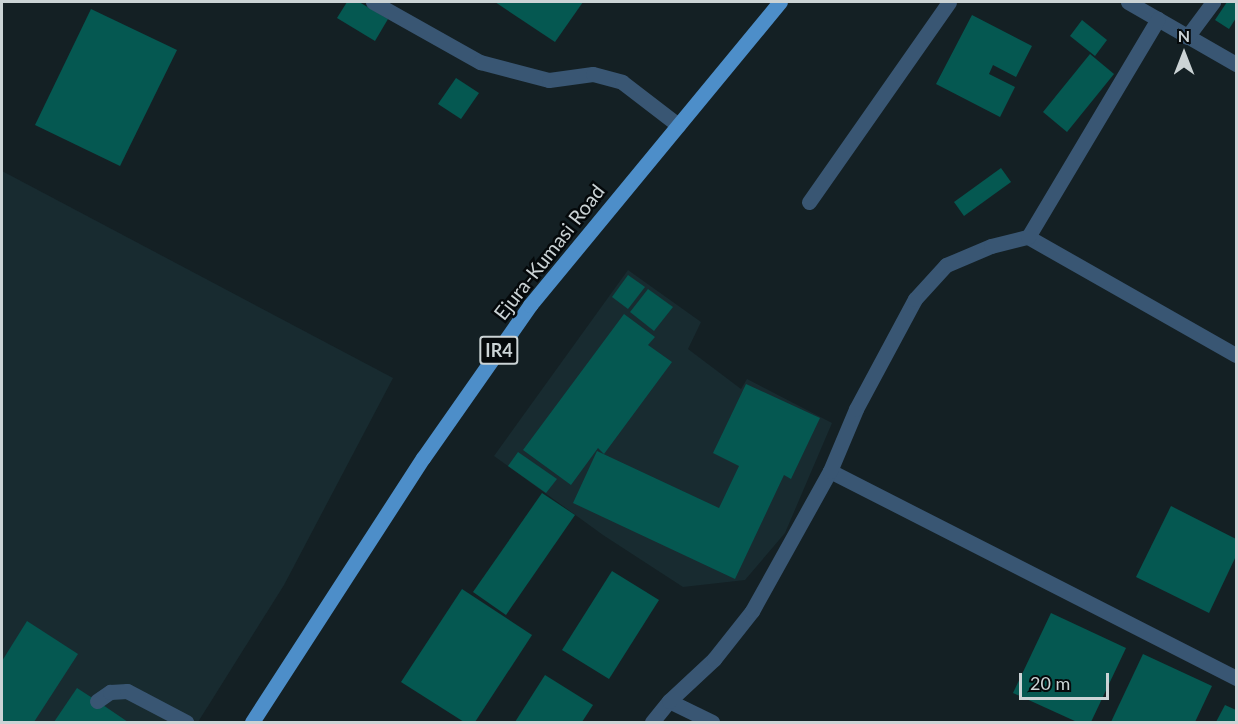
<!DOCTYPE html>
<style>
body{margin:0}
#map{position:relative;width:1238px;height:724px;overflow:hidden;background:#142024;font-family:Lato,sans-serif}
div>[style]{position:absolute}
.built>*{inset:0;background:#182b30}
.building>*{inset:0;background:#055851}
.lane>*{height:15px;margin:-7.5px;padding:0 7.5px;transform-origin:7.5px;border-radius:7.5px;background:#395673}
.street>*{height:15px;margin:-7.5px;padding:0 7.5px;transform-origin:7.5px;border-radius:7.5px;background:#395673}
.primary>*{height:15px;margin:-7.5px;padding:0 7.5px;transform-origin:7.5px;border-radius:7.5px;background:#4d8ec9}
span{translate:-50% -50%;white-space:nowrap;text-align:center;line-height:1.15;-webkit-text-stroke:5px #05090b;paint-order:stroke}
.shield-label span{padding:2px 4px;background:#05090b;border:2px solid;border-radius:4px;-webkit-text-stroke-width:0}
.shield-label{font-size:18px;color:#cbd3d5;font-weight:700}
.street-label{font-size:20px;color:#cbd3d5}
.frame{position:absolute;inset:0;border:3px solid #cbd3d5;pointer-events:none}
.north{position:absolute;left:1154px;top:24px;width:60px;height:60px;-webkit-text-stroke:4px #05090b;paint-order:stroke;rotate:0deg;font-size:16px;font-weight:700;line-height:24px;text-align:center;color:#cbd3d5}
.north::after{content:'';display:block;margin:auto;width:21px;height:27px;background:#cbd3d5;clip-path:polygon(50% 0,100% 100%,50% 72%,0 100%)}
.scale{position:absolute;left:1019px;top:673px;width:90px;height:27px;box-sizing:border-box;border:3px solid #cbd3d5;border-top:0;padding-left:8px;font-size:18px;line-height:21px;white-space:nowrap;color:#cbd3d5;-webkit-text-stroke:4px #05090b;paint-order:stroke}
</style>
<div id="map">
<div class="built">
<div style="clip-path:polygon(2px 171px,393px 378px,284px 585px,198px 722px,2px 722px)"></div>
<div style="clip-path:polygon(628px 270px,701px 322px,688px 349px,741px 389px,747px 379px,832px 423px,785px 533px,745px 580px,683px 587px,603px 535px,494px 456px)"></div>
</div>
<div class="building">
<div style="clip-path:polygon(347px 2px,359px 2px,388px 19px,375px 41px,337px 18px)"></div>
<div style="clip-path:polygon(495px 2px,583px 2px,555px 42px)"></div>
<div style="clip-path:polygon(1227px 2px,1236px 2px,1236px 18px,1229px 29px,1215px 20px)"></div>
<div style="clip-path:polygon(91px 9px,177px 50px,120px 166px,35px 125px)"></div>
<div style="clip-path:polygon(972px 15px,1032px 46px,1016px 77px,993px 65px,989px 74px,1015px 87px,1000px 117px,936px 84px)"></div>
<div style="clip-path:polygon(1082px 20px,1107px 40px,1095px 56px,1070px 36px)"></div>
<div style="clip-path:polygon(1090px 54px,1114px 74px,1067px 132px,1043px 112px)"></div>
<div style="clip-path:polygon(456px 78px,479px 93px,461px 119px,438px 104px)"></div>
<div style="clip-path:polygon(1001px 168px,1011px 182px,964px 216px,954px 202px)"></div>
<div style="clip-path:polygon(628px 275px,645px 287px,628px 309px,612px 297px)"></div>
<div style="clip-path:polygon(648px 289px,673px 307px,654px 331px,630px 312px)"></div>
<div style="clip-path:polygon(624px 314px,655px 337px,648px 345px,672px 362px,604px 454px,598px 448px,571px 485px,523px 450px)"></div>
<div style="clip-path:polygon(746px 384px,820px 418px,791px 479px,784px 475px,735px 579px,573px 503px,597px 451px,719px 508px,739px 466px,713px 453px)"></div>
<div style="clip-path:polygon(518px 452px,557px 479px,546px 493px,508px 466px)"></div>
<div style="clip-path:polygon(542px 493px,575px 515px,506px 615px,473px 592px)"></div>
<div style="clip-path:polygon(1171px 506px,1236px 539px,1236px 556px,1209px 613px,1136px 577px)"></div>
<div style="clip-path:polygon(612px 571px,659px 600px,609px 679px,562px 650px)"></div>
<div style="clip-path:polygon(462px 589px,532px 635px,475px 722px,464px 722px,401px 682px)"></div>
<div style="clip-path:polygon(1051px 613px,1126px 648px,1091px 722px,1077px 722px,1013px 693px)"></div>
<div style="clip-path:polygon(27px 621px,78px 654px,34px 722px,2px 722px,2px 661px)"></div>
<div style="clip-path:polygon(1143px 654px,1212px 686px,1195px 722px,1111px 722px)"></div>
<div style="clip-path:polygon(545px 675px,593px 705px,582px 722px,515px 722px)"></div>
<div style="clip-path:polygon(77px 688px,97px 701px,128px 722px,54px 722px)"></div>
<div style="clip-path:polygon(1225px 705px,1236px 710px,1236px 722px,1216px 722px)"></div>
</div>
<div class="lane">
<div style="left:373px;top:2px;width:123px;rotate:29.3deg"></div>
<div style="left:480px;top:62px;width:71px;rotate:14.6deg"></div>
<div style="left:549px;top:80px;width:44px;rotate:-7.8deg"></div>
<div style="left:593px;top:74px;width:30px;rotate:15deg"></div>
<div style="left:622px;top:82px;width:71px;rotate:37.5deg"></div>
<div style="left:809px;top:202px;width:244px;rotate:-55deg"></div>
<div style="left:97px;top:701px;width:16px;rotate:-35deg"></div>
<div style="left:110px;top:692px;width:17px;rotate:-3deg"></div>
<div style="left:127px;top:691px;width:67px;rotate:27.7deg"></div>
</div>
<div class="street">
<div style="left:1128px;top:2px;width:125px;rotate:29.9deg"></div>
<div style="left:1187px;top:37px;width:44px;rotate:-53.4deg"></div>
<div style="left:1028px;top:237px;width:239px;rotate:29.6deg"></div>
<div style="left:830px;top:471px;width:456px;rotate:27deg"></div>
<div style="left:669px;top:701px;width:48px;rotate:26deg"></div>
<div style="left:652px;top:722px;width:27px;rotate:-51deg"></div>
<div style="left:669px;top:701px;width:62px;rotate:-43deg"></div>
<div style="left:714px;top:659px;width:61px;rotate:-51.6deg"></div>
<div style="left:752px;top:611px;width:160px;rotate:-60.9deg"></div>
<div style="left:830px;top:471px;width:67px;rotate:-67.2deg"></div>
<div style="left:856px;top:409px;width:125px;rotate:-61.8deg"></div>
<div style="left:915px;top:299px;width:46px;rotate:-47.6deg"></div>
<div style="left:946px;top:265px;width:49px;rotate:-22.9deg"></div>
<div style="left:991px;top:246px;width:38px;rotate:-14deg"></div>
<div style="left:1028px;top:237px;width:254px;rotate:-59.2deg"></div>
</div>
<div class="primary">
<div style="left:252px;top:722px;width:315px;rotate:-57.1deg"></div>
<div style="left:423px;top:458px;width:187px;rotate:-55deg"></div>
<div style="left:530px;top:305px;width:393px;rotate:-50.5deg"></div>
</div>
<div class="shield-label">
<span style="left:499px;top:350px">IR4</span>
</div>
<div class="street-label">
<span style="left:549px;top:252px;rotate:-52deg">Ejura-Kumasi Road</span>
</div>
<div class="frame"></div>
<div class="north">N</div>
<div class="scale">20 m</div>
</div>
